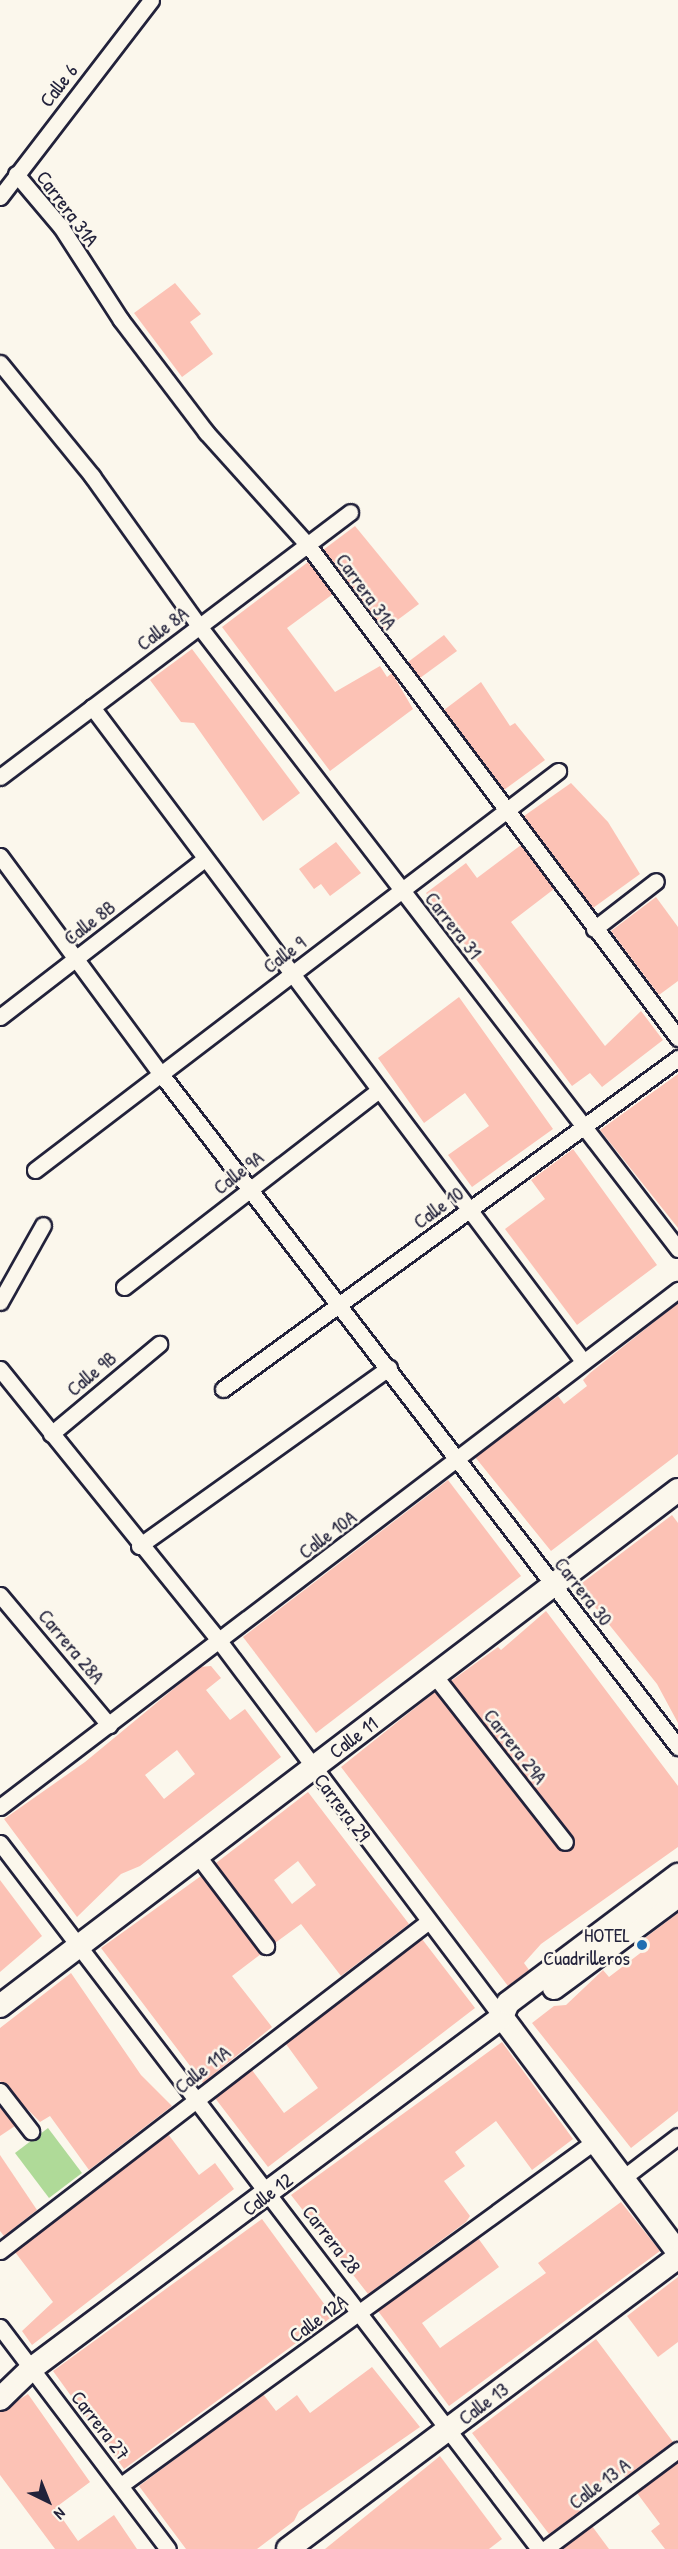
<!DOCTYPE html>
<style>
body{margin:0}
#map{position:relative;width:678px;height:2549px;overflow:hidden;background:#fbf7ec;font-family:"Patrick Hand",sans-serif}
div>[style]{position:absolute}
.green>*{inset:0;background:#afda98}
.building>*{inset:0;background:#fcc2b5}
.roads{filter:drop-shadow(2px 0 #22223b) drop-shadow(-2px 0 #22223b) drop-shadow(0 2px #22223b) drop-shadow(0 -2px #22223b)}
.street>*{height:15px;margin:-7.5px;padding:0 7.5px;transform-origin:7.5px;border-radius:7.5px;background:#fbf7ec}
.secondary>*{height:22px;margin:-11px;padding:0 11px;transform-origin:11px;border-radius:11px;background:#fbf7ec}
.dots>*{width:16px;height:16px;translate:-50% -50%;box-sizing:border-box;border:3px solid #fbf7ec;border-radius:50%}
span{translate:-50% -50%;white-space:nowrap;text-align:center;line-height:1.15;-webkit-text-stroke:5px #fbf7ec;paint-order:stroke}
.street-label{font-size:20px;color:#22223b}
.poi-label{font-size:20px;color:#22223b}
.right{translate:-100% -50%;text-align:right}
.north{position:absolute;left:18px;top:2471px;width:60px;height:60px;-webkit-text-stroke:4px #fbf7ec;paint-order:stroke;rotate:137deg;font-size:16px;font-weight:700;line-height:24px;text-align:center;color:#22223b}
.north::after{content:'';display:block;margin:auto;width:21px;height:27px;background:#22223b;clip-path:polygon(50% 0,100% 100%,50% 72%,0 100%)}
</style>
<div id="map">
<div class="green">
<div style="clip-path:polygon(48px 2128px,82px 2173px,49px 2198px,15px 2153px)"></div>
</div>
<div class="building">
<div style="clip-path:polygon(175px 283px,201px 314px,190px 322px,213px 354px,182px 377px,134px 313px)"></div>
<div style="clip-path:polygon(355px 526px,419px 604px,384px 630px,323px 550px)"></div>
<div style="clip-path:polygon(308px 562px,333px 594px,287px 628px,335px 692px,380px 666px,387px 677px,392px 673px,413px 709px,330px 771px,222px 627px)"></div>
<div style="clip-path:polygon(444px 635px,457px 651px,420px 678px,408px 662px)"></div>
<div style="clip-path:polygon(192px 649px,300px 793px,263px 821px,194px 723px,181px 722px,150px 680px)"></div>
<div style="clip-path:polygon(481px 682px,510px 726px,515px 723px,545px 760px,504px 790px,444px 710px)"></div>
<div style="clip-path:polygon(571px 783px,608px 822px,640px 874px,593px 908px,524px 816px)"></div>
<div style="clip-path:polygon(336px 842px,361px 873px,330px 896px,321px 884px,314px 889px,299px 869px)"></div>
<div style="clip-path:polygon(521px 845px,554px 889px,511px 922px,605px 1046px,641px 1011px,663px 1040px,602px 1087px,590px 1073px,572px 1086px,426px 893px,466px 863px,477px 878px)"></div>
<div style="clip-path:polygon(656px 897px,678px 927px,678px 981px,659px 995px,611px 931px)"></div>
<div style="clip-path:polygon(459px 997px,553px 1129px,472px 1187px,448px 1155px,489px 1126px,465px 1093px,424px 1123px,378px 1058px)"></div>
<div style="clip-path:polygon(678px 1074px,678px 1228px,600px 1130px)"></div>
<div style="clip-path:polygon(573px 1149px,657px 1265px,577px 1325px,505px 1229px,545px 1199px,531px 1180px)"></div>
<div style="clip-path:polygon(678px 1303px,678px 1454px,551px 1551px,475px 1457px,558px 1396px,564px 1404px,587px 1386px,583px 1380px,590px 1373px)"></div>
<div style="clip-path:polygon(448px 1480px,521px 1576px,316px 1733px,243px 1637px)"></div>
<div style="clip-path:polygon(672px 1515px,678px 1523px,678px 1723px,657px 1684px,578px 1586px)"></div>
<div style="clip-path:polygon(546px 1611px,678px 1786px,678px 1847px,541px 1944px,524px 1963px,529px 1970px,508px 1986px,341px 1767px,435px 1692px,557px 1848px,571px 1850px,573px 1836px,451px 1681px,498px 1647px,501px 1650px)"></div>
<div style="clip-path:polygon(evenodd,211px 1666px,221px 1678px,206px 1690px,230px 1720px,245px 1709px,281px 1757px,140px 1866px,121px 1874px,77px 1917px,4px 1819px,85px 1762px,200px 1667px,211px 1666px,177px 1750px,195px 1774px,164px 1799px,145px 1775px,177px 1750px)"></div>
<div style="clip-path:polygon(evenodd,308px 1792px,409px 1924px,341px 1976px,301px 1924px,275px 1943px,216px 1863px,308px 1792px,298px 1861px,316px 1885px,292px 1904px,274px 1880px,298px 1861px)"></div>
<div style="clip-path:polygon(201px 1876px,261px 1954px,232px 1976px,272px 2027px,203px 2083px,101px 1948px)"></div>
<div style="clip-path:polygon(0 1880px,42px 1936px,0 1972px)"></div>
<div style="clip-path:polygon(678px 1913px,678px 2111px,631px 2148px,532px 2023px,554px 2006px,566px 2005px,603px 1970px,609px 1977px,643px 1951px,637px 1944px)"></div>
<div style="clip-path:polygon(422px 1939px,475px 2008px,268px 2167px,215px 2098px,252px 2070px,284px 2113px,318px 2088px,286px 2044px)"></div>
<div style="clip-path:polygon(71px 1973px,141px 2075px,172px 2106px,89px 2170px,50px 2116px,40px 2122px,0 2081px,0 2028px)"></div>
<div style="clip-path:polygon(502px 2042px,573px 2139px,532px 2170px,496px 2121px,455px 2152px,465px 2166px,444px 2181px,470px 2216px,466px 2222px,368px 2294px,291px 2195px)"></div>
<div style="clip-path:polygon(0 2107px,15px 2126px,0 2136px)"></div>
<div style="clip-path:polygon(168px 2134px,199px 2175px,215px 2163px,234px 2189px,32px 2345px,22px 2331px,53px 2302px,15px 2252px)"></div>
<div style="clip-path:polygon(0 2155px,37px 2210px,4px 2236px,0 2231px)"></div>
<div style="clip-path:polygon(621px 2202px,660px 2251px,449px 2406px,378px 2311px,478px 2238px,499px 2267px,422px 2323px,440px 2348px,546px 2273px,538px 2263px)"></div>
<div style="clip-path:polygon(262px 2219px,333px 2316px,124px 2469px,53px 2371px)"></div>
<div style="clip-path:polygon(678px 2277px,678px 2342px,658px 2357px,627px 2316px)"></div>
<div style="clip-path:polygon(596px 2339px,673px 2442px,625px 2477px,622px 2473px,608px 2484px,605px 2479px,574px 2503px,580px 2511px,549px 2534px,472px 2433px)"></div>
<div style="clip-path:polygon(372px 2367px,420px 2427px,299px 2511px,294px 2521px,257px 2549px,186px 2549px,139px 2486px,263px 2394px,276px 2411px,297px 2395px,310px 2413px)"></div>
<div style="clip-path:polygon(28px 2394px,90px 2482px,55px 2508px,78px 2541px,114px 2515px,137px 2549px,55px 2549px,0 2475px,0 2412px)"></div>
<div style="clip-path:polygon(440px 2456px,502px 2539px,489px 2549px,325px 2549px)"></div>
<div style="clip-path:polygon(678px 2462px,678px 2549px,665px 2549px,651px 2531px,660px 2524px,637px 2493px)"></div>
<div style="clip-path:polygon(592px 2526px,609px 2549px,562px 2549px)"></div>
</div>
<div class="roads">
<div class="street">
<div style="left:16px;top:174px;width:70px;rotate:49.7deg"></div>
<div style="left:61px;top:227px;width:111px;rotate:57.2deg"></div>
<div style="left:121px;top:320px;width:141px;rotate:52.8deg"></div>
<div style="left:206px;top:432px;width:151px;rotate:48deg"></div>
<div style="left:307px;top:544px;width:618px;rotate:53.09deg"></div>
<div style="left:0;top:197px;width:248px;rotate:-52.5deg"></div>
<div style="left:0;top:363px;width:146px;rotate:50.8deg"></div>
<div style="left:92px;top:476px;width:184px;rotate:54.5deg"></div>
<div style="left:199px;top:626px;width:786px;rotate:52.44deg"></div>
<div style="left:92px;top:707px;width:818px;rotate:53.1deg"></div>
<div style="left:0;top:777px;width:439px;rotate:-37.1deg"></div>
<div style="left:0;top:856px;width:271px;rotate:53.6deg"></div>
<div style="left:161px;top:1074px;width:849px;rotate:52.47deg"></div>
<div style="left:594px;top:929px;width:78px;rotate:-37.7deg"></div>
<div style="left:0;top:1017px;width:257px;rotate:-37.7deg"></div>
<div style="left:35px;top:1170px;width:658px;rotate:-37.34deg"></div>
<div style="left:124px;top:1287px;width:322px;rotate:-37.7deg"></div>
<div style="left:0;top:1302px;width:88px;rotate:-60.8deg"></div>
<div style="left:0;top:1369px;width:351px;rotate:51.1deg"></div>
<div style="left:220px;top:1642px;width:469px;rotate:53.1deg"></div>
<div style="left:223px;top:1389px;width:563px;rotate:-36.03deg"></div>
<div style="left:51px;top:1434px;width:141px;rotate:-39.8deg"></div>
<div style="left:139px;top:1546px;width:307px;rotate:-35.5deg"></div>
<div style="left:0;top:1595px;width:170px;rotate:50deg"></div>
<div style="left:434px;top:1675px;width:212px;rotate:51.9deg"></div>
<div style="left:0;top:1807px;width:853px;rotate:-37.33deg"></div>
<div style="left:0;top:1843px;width:888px;rotate:52.64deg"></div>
<div style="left:198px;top:1856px;width:113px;rotate:52.9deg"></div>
<div style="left:0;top:2091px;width:51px;rotate:52.2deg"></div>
<div style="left:623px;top:2178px;width:69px;rotate:-37.4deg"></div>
<div style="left:0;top:2251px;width:541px;rotate:-37.57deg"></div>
<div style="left:0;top:2327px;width:278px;rotate:52.9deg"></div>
<div style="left:121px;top:2485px;width:586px;rotate:-35.97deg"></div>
<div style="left:545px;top:2549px;width:166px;rotate:-36.7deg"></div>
</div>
<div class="secondary">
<div style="left:554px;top:1988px;width:154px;rotate:-36.6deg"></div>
<div style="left:0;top:2006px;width:852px;rotate:-37.27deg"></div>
<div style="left:502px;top:2017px;width:294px;rotate:53.2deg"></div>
<div style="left:0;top:2399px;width:43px;rotate:-44.1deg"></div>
<div style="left:31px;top:2369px;width:588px;rotate:-36.77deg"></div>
<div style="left:502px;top:2017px;width:15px;rotate:-67deg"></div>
<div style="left:508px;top:2003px;width:213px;rotate:-37deg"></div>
<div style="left:288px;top:2549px;width:487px;rotate:-36.8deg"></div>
</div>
</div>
<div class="dots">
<div style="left:642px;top:1945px;background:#1f6fb2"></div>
</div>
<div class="street-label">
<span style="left:58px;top:85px;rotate:-52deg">Calle 6</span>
<span style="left:68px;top:208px;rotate:53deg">Carrera 31A</span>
<span style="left:367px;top:591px;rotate:54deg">Carrera 31A</span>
<span style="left:162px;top:628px;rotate:-37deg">Calle 8A</span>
<span style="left:89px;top:922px;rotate:-38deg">Calle 8B</span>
<span style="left:454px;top:925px;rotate:52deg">Carrera 31</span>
<span style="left:284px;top:954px;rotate:-37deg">Calle 9</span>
<span style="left:238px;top:1172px;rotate:-38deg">Calle 9A</span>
<span style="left:438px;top:1207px;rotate:-36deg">Calle 10</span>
<span style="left:91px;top:1373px;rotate:-40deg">Calle 9B</span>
<span style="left:327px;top:1534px;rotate:-37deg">Calle 10A</span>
<span style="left:584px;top:1591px;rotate:52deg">Carrera 30</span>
<span style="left:72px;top:1646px;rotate:50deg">Carrera 28A</span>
<span style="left:353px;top:1737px;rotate:-37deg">Calle 11</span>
<span style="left:516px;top:1746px;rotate:52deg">Carrera 29A</span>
<span style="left:343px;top:1807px;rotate:53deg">Carrera 29</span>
<span style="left:202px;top:2069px;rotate:-38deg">Calle 11A</span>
<span style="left:267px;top:2194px;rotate:-37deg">Calle 12</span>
<span style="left:332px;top:2239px;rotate:52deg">Carrera 28</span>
<span style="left:318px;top:2318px;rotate:-36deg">Calle 12A</span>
<span style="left:483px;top:2403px;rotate:-37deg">Calle 13</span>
<span style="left:101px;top:2425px;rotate:52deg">Carrera 27</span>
<span style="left:599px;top:2483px;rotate:-37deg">Calle 13 A</span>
</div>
<div class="poi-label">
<span class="right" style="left:630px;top:1946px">HOTEL<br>Cuadrilleros</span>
</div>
<div class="north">N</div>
</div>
